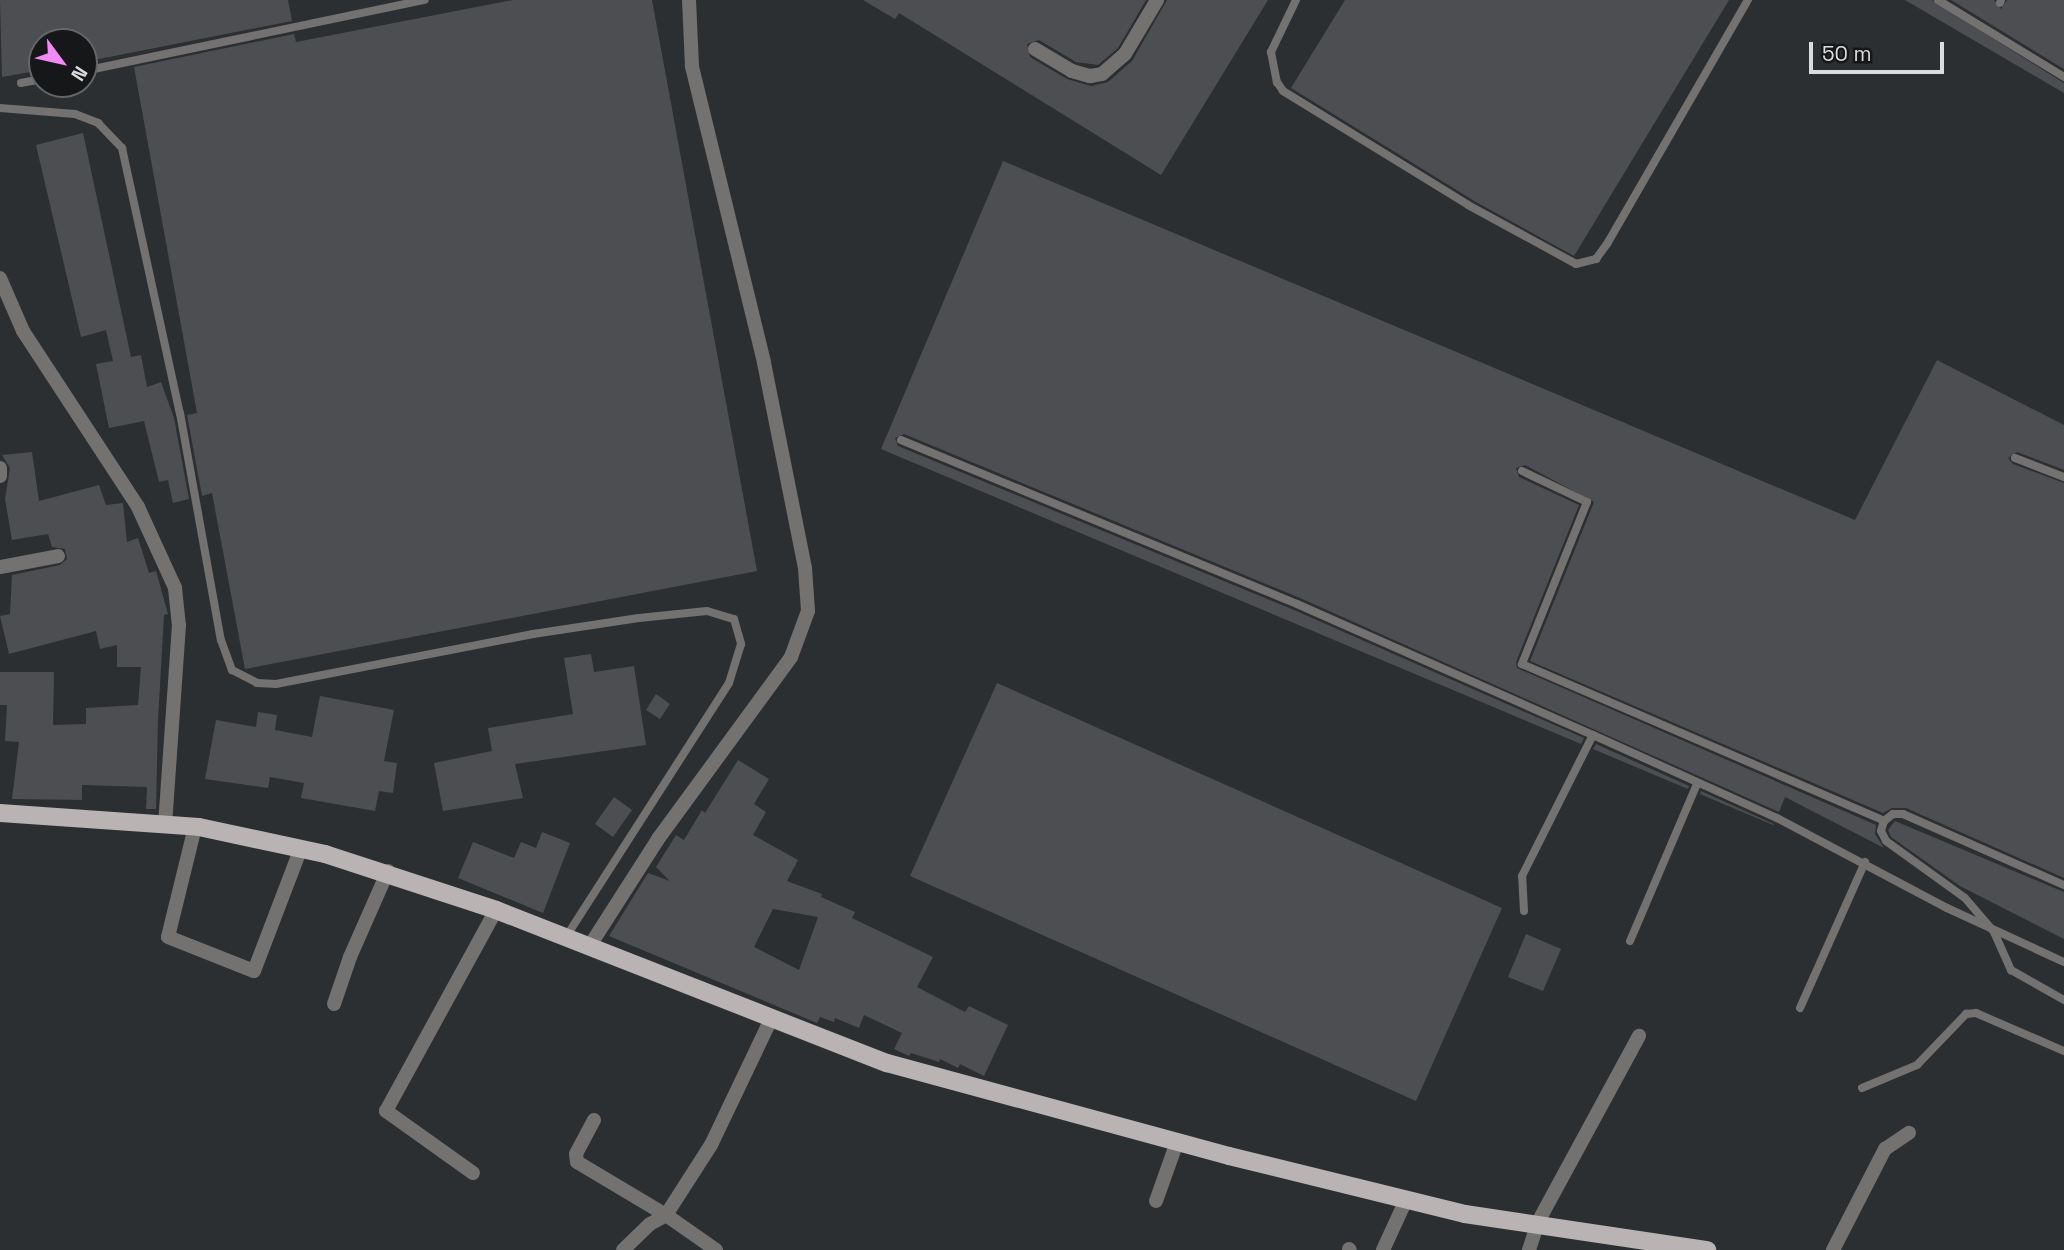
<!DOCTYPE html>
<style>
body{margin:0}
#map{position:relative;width:2064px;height:1250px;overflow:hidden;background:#2c2f32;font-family:"Space Grotesk",sans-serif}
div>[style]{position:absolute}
.building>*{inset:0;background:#4c4e52}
.lane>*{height:8px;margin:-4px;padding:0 4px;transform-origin:4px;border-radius:4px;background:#747171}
.street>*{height:14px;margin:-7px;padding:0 7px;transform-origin:7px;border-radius:7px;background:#747171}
.primary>*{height:18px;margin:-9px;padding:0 9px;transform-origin:9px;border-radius:9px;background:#b9b4b3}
span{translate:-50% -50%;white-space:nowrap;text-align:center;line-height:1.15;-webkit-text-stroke:5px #161718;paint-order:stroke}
.north{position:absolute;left:28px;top:28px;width:70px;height:70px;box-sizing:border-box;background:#161718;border:2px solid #646667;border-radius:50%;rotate:123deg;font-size:19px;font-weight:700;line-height:28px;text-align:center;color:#dadcde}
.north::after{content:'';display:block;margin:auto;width:24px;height:32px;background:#f28af3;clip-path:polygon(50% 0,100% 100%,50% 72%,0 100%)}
.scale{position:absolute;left:1809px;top:42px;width:135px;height:32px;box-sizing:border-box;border:4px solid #dadcde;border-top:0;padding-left:9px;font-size:21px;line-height:24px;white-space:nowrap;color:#dadcde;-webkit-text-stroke:5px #161718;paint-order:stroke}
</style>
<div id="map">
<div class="building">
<div style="clip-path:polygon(0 0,288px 0,292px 21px,84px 62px,84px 42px,42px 42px,42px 70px,2px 77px)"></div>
<div style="clip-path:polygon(513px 0,652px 0,757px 571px,245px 669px,212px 493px,202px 496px,187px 415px,197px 413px,134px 67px,294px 34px,296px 42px)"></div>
<div style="clip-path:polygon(863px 0,1146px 0,1118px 48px,1098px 65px,1076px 62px,1039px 40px,1027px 44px,1030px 57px,1067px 79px,1091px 86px,1108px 82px,1132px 61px,1167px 0,1268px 0,1161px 175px,899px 13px,895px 19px)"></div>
<div style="clip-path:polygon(1345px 0,1729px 0,1574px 256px,1476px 202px,1291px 88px)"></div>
<div style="clip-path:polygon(1905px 0,1932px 0,2064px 83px,2064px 93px)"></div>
<div style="clip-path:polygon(1951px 0,1994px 0,2001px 9px,2007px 0,2064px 0,2064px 69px)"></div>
<div style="clip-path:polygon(83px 133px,131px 357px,141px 355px,147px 387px,161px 382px,174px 418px,189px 499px,173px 503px,168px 480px,159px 482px,144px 421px,109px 428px,96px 364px,113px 361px,106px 330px,81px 337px,36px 145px)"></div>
<div style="clip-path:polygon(1003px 161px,1855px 520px,1937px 360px,2064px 425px,2064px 470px,2017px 452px,2008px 458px,2013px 464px,2064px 483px,2064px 878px,1906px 808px,1892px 808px,1883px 813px,1530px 661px,1594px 502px,1525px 465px,1516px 468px,1519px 477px,1579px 505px,1516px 662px,1517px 668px,1876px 825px,1875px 834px,1884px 848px,1785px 797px,1779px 812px,1300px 598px,904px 434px,895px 438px,898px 446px,1294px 610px,1584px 738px,1581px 744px,881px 449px)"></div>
<div style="clip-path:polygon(32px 452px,39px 501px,99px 485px,106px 505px,123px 503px,127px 542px,138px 538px,149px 573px,156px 571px,168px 614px,164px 615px,158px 720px,156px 809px,146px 809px,147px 787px,82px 785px,82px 800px,12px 799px,19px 742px,5px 741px,7px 705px,0 705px,0 672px,54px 672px,53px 725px,86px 724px,86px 708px,138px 705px,141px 667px,117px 667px,117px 645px,100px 649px,96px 631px,9px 654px,0 616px,10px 614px,12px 575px,60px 565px,67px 559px,65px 549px,52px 547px,48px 534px,12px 540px,5px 499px,10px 468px,2px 455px)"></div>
<div style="clip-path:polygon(591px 654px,594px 672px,634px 666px,646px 745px,515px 764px,523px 798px,443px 811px,434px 763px,492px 751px,488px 728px,573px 714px,564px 658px)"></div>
<div style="clip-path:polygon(997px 683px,1502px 908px,1416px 1101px,910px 876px)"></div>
<div style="clip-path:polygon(656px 694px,670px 704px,660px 719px,646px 710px)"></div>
<div style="clip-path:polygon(320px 696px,394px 710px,384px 761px,397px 763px,393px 793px,379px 791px,375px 811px,301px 798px,304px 783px,270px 777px,268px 788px,205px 779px,216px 720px,256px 727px,258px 712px,277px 715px,275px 730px,312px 737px)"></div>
<div style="clip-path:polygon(1596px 744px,1689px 786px,1688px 789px,1593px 749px)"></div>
<div style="clip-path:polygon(evenodd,738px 760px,769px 779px,754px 804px,766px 812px,753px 835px,798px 860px,787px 881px,822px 894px,821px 897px,855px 912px,852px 918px,933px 957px,917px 987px,965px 1012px,969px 1006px,1008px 1025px,984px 1076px,960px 1064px,958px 1068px,940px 1059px,939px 1062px,911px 1053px,909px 1056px,894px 1049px,902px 1033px,864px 1015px,859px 1028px,835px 1018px,834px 1022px,820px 1017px,817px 1023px,609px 936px,648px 873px,670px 881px,656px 867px,676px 835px,684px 840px,702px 810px,705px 813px,738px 760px,773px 909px,818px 917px,799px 970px,754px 947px,773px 909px)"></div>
<div style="clip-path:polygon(1701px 791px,1774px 824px,1773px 825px,1700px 794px)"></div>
<div style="clip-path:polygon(614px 797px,632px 810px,613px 837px,595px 824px)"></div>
<div style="clip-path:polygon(1895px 821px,2064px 892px,2064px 939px,1960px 886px,1891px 837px,1888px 830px)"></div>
<div style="clip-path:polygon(542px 832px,570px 843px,543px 913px,458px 878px,473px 842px,514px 858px,521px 842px,536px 848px)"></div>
<div style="clip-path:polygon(1526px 934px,1561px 949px,1543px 991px,1508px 977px)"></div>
</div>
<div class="lane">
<div style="left:1296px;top:0;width:58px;rotate:115.7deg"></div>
<div style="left:1271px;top:52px;width:31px;rotate:79deg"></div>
<div style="left:1277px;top:82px;width:11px;rotate:56deg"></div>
<div style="left:1283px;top:91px;width:217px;rotate:31.6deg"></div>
<div style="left:1468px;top:205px;width:123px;rotate:28.6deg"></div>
<div style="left:1576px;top:264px;width:21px;rotate:-14deg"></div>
<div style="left:1596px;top:259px;width:19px;rotate:-54deg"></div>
<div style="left:1607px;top:244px;width:282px;rotate:-60deg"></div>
<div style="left:1938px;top:0;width:148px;rotate:31.4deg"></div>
<div style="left:2000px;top:3px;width:3px;rotate:-72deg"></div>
<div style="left:84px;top:71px;width:348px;rotate:-11.8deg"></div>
<div style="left:21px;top:83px;width:21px;rotate:-11deg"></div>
<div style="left:0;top:108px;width:75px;rotate:4.6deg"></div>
<div style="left:75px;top:114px;width:25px;rotate:21deg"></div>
<div style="left:98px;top:123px;width:35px;rotate:46deg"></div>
<div style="left:122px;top:148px;width:271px;rotate:77.7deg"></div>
<div style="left:180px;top:413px;width:231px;rotate:79.8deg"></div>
<div style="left:221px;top:640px;width:32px;rotate:70deg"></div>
<div style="left:232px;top:670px;width:28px;rotate:27deg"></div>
<div style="left:257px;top:683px;width:19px;rotate:3deg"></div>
<div style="left:276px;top:684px;width:262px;rotate:-11deg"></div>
<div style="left:533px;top:634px;width:107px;rotate:-8.6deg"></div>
<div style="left:639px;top:618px;width:68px;rotate:-5.9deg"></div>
<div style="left:707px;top:611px;width:28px;rotate:17deg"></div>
<div style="left:734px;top:619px;width:26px;rotate:74deg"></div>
<div style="left:741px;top:644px;width:41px;rotate:107.1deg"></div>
<div style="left:729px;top:683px;width:302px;rotate:122.7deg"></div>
<div style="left:901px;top:440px;width:429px;rotate:22.5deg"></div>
<div style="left:1297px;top:604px;width:324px;rotate:23.9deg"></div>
<div style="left:2015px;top:458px;width:53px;rotate:21.2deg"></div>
<div style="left:1522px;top:471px;width:72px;rotate:25.5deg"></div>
<div style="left:1587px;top:502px;width:175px;rotate:111.9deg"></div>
<div style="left:1522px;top:664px;width:395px;rotate:23.4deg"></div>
<div style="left:2064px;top:885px;width:176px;rotate:-156.2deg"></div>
<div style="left:1903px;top:814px;width:10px;rotate:180deg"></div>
<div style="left:1893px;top:814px;width:11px;rotate:142deg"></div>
<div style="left:1884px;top:821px;width:10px;rotate:107deg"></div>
<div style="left:1881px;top:831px;width:11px;rotate:63deg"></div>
<div style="left:1886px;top:841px;width:97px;rotate:35.8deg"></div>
<div style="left:1965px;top:898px;width:45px;rotate:49.5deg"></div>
<div style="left:1994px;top:932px;width:42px;rotate:65.9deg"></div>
<div style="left:2011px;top:970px;width:61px;rotate:29.5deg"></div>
<div style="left:1524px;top:911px;width:35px;rotate:-93deg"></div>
<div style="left:1522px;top:876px;width:158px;rotate:-63.3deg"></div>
<div style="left:1593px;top:735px;width:202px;rotate:24.3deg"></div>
<div style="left:1777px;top:818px;width:192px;rotate:27.9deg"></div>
<div style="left:1947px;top:908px;width:129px;rotate:24.8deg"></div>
<div style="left:1630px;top:941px;width:171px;rotate:-66.9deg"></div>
<div style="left:1800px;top:1008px;width:160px;rotate:-66deg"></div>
<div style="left:1862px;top:1088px;width:60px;rotate:-22.7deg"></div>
<div style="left:1917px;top:1065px;width:71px;rotate:-46.1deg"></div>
<div style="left:1966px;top:1014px;width:10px;rotate:-6deg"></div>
<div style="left:1976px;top:1013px;width:96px;rotate:23.4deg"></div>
</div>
<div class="street">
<div style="left:1035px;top:49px;width:43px;rotate:30.7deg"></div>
<div style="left:1072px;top:71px;width:19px;rotate:16deg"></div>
<div style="left:1090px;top:76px;width:12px;rotate:-9deg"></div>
<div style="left:1102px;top:74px;width:30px;rotate:-41deg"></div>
<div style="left:1125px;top:54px;width:63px;rotate:-59.3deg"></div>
<div style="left:0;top:278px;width:58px;rotate:66.5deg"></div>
<div style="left:23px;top:331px;width:210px;rotate:56.8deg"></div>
<div style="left:138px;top:507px;width:89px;rotate:65.4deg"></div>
<div style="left:175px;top:588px;width:37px;rotate:84deg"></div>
<div style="left:179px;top:625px;width:198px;rotate:94deg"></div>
<div style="left:0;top:476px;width:8px;rotate:-90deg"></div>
<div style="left:0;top:567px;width:59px;rotate:-10.7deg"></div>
<div style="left:195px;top:827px;width:113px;rotate:103.8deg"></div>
<div style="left:168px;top:937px;width:92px;rotate:21.6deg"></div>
<div style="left:254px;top:971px;width:132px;rotate:-69.1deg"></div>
<div style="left:589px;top:947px;width:128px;rotate:-57.4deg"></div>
<div style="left:658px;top:839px;width:225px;rotate:-53.8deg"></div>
<div style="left:791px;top:657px;width:49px;rotate:-69.7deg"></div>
<div style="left:808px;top:611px;width:43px;rotate:-94deg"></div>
<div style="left:805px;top:568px;width:210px;rotate:-101.3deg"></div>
<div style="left:764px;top:362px;width:305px;rotate:-103.7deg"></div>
<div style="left:692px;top:66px;width:66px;rotate:-92.6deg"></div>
<div style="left:334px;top:1004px;width:50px;rotate:-71.2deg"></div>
<div style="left:350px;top:957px;width:94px;rotate:-66.2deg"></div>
<div style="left:594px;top:1120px;width:38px;rotate:118deg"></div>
<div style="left:576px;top:1154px;width:8px;rotate:83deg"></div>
<div style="left:577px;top:1162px;width:104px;rotate:30.8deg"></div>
<div style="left:473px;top:1173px;width:107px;rotate:-144.5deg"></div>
<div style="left:386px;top:1111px;width:229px;rotate:-61.3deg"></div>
<div style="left:1156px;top:1201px;width:63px;rotate:-70.4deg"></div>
<div style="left:1349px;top:1249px;width:1px;rotate:45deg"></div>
<div style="left:623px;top:1250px;width:37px;rotate:-44deg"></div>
<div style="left:650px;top:1224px;width:18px;rotate:-29deg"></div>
<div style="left:716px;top:1250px;width:61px;rotate:-145deg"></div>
<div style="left:666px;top:1215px;width:83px;rotate:-57.3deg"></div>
<div style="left:711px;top:1145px;width:140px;rotate:-64.5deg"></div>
<div style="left:1383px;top:1250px;width:55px;rotate:-65.3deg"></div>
<div style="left:1529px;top:1250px;width:29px;rotate:-72deg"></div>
<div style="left:1538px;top:1222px;width:212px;rotate:-61.5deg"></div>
<div style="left:1833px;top:1250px;width:114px;rotate:-62.8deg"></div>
<div style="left:1885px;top:1149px;width:29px;rotate:-34deg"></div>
</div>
<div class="primary">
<div style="left:0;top:813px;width:199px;rotate:4deg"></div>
<div style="left:199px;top:827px;width:129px;rotate:12.1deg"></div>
<div style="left:325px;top:854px;width:180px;rotate:18.1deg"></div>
<div style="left:496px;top:910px;width:420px;rotate:21.4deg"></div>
<div style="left:887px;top:1063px;width:354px;rotate:15.2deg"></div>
<div style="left:1229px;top:1156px;width:243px;rotate:13.8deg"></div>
<div style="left:1465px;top:1214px;width:245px;rotate:8.5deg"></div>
</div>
<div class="north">N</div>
<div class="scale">50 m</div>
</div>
